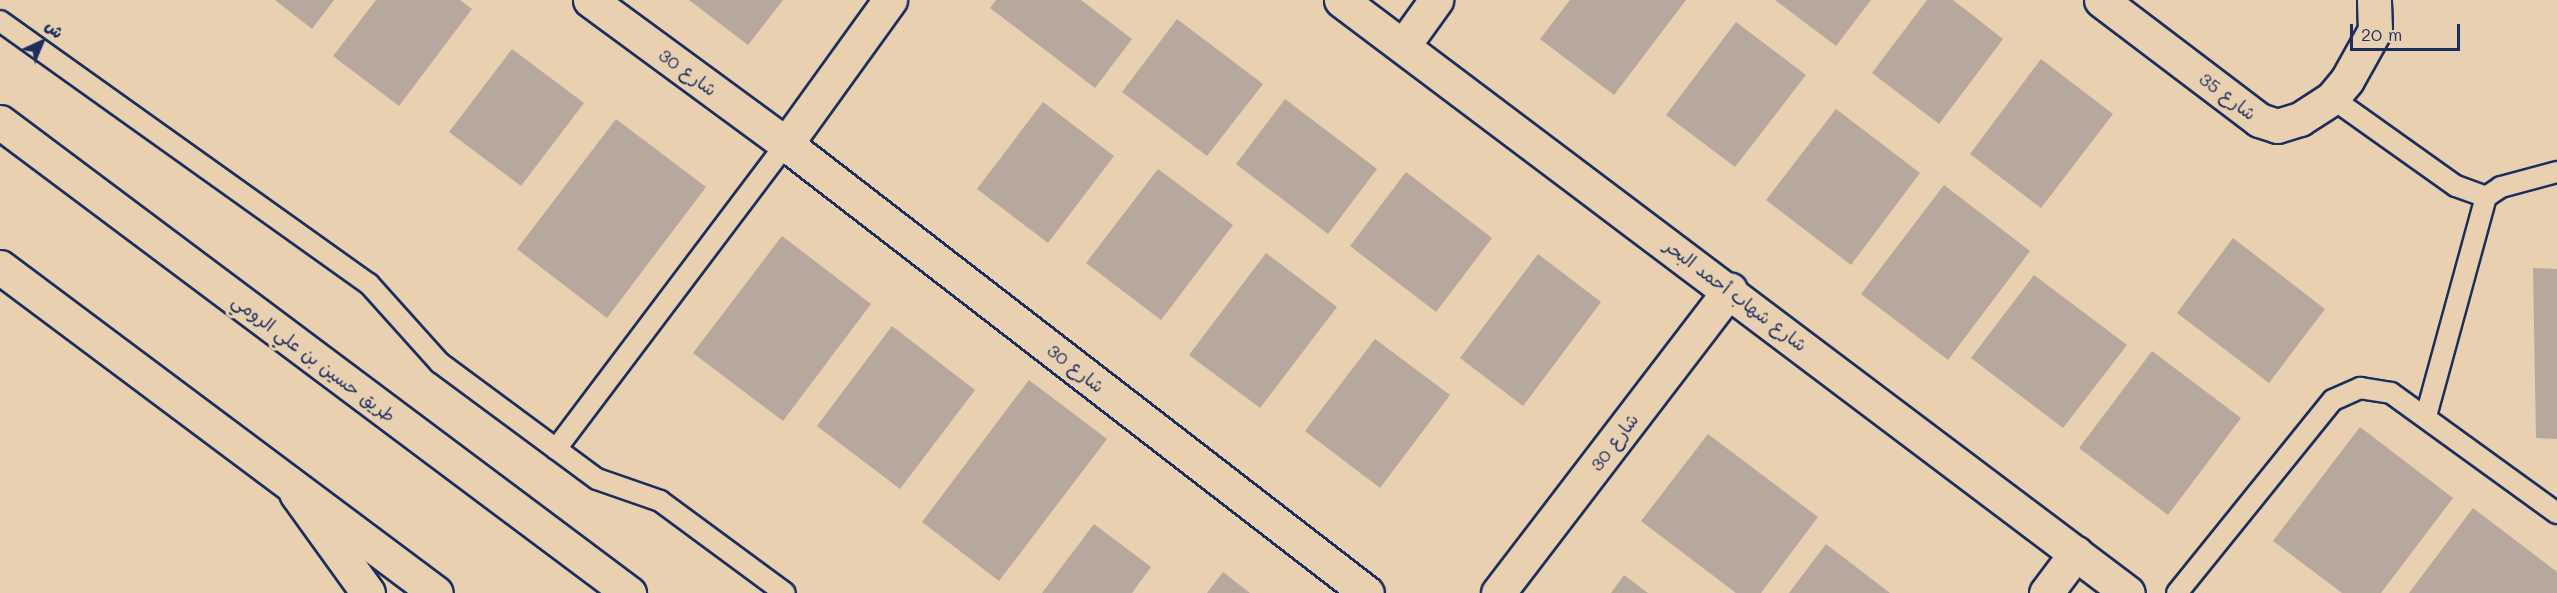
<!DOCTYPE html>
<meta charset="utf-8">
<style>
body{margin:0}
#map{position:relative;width:2557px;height:593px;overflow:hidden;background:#e9d0b1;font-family:Mali,"Playpen Sans Arabic",sans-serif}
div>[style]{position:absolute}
.building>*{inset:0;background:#b6a89c}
.roads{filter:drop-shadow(2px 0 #1b2f5e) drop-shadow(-2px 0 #1b2f5e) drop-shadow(0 2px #1b2f5e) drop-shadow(0 -2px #1b2f5e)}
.lane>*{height:20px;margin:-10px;padding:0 10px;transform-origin:10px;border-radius:10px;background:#e9d0b1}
.street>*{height:33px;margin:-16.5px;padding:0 16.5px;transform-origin:16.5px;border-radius:16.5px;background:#e9d0b1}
.secondary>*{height:33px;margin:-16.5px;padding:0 16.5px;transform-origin:16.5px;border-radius:16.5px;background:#e9d0b1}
.highway>*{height:33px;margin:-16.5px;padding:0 16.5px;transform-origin:16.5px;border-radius:16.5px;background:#e9d0b1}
span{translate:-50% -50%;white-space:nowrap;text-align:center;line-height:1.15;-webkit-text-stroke:6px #e9d0b1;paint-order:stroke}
.street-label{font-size:18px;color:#1b2f5e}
.north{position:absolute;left:12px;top:12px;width:60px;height:60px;-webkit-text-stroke:4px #e9d0b1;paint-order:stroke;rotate:44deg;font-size:16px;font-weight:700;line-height:24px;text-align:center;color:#1b2f5e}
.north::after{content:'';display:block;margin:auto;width:21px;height:27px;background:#1b2f5e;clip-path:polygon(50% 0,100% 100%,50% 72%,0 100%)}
.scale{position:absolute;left:2350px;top:24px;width:110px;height:27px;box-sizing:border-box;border:3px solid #1b2f5e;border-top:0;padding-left:8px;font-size:18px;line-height:21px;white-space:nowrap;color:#1b2f5e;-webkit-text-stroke:4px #e9d0b1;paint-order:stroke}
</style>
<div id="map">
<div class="building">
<div style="clip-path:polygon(275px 0,334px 0,312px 29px)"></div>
<div style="clip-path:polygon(376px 0,460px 0,472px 9px,399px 106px,333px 56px)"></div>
<div style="clip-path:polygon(689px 0,783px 0,748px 45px)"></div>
<div style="clip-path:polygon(996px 0,1081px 0,1132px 39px,1095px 88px,990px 8px)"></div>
<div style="clip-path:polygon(1570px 0,1686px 0,1614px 95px,1540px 39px)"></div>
<div style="clip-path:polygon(1775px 0,1871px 0,1836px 46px)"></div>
<div style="clip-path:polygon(1927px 0,1953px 0,2003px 39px,1939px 124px,1872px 73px)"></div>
<div style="clip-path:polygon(1177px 19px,1263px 84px,1207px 156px,1122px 92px)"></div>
<div style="clip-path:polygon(1736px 22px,1806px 75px,1735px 167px,1666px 115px)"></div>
<div style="clip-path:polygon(512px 49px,584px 103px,521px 186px,449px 132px)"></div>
<div style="clip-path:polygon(2041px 59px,2113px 114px,2041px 208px,1970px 154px)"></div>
<div style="clip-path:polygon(1285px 99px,1377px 169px,1328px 234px,1236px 164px)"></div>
<div style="clip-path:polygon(1043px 102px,1114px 156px,1048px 243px,977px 189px)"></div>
<div style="clip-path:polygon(1836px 109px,1920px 173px,1851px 265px,1766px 200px)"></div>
<div style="clip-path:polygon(616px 119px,706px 187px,607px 318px,517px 249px)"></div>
<div style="clip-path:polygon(1158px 169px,1233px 225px,1161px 320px,1086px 263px)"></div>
<div style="clip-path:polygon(1406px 172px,1492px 238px,1436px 312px,1350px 246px)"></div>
<div style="clip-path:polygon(1944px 185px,2030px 251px,1948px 360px,1861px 294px)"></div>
<div style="clip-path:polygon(782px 236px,871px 304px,783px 421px,693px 353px)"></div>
<div style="clip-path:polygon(2233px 238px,2325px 309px,2269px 383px,2177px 313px)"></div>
<div style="clip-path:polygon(1266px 253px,1337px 307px,1260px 408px,1189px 355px)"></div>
<div style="clip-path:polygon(1538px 254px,1601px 302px,1523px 406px,1460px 358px)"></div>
<div style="clip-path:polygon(2533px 268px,2557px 269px,2557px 439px,2536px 438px)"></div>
<div style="clip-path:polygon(2034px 275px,2127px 345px,2063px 428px,1971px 358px)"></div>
<div style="clip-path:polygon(892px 326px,975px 390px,900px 489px,817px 426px)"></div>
<div style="clip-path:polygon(1375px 339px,1450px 395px,1380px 488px,1305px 431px)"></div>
<div style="clip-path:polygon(2152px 351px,2241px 418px,2168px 515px,2079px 448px)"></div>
<div style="clip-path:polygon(1029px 380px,1107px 439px,999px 581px,922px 522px)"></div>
<div style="clip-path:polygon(2360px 427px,2453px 498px,2381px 593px,2342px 593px,2273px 541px)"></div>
<div style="clip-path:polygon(1708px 434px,1818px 517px,1761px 593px,1736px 593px,1641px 521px)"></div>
<div style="clip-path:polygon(2473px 508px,2557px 572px,2557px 593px,2409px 593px)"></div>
<div style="clip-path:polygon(1094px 524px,1151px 567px,1132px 593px,1042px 593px)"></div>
<div style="clip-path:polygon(1826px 544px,1890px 593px,1789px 593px)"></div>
<div style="clip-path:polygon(1223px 572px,1250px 593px,1207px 593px)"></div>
<div style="clip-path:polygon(1624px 575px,1648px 593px,1611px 593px)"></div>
</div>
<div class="roads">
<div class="lane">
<div style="left:0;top:21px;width:453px;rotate:35.5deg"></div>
<div style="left:369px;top:284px;width:106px;rotate:48.1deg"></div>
<div style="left:440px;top:363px;width:195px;rotate:36.5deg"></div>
<div style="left:597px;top:479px;width:67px;rotate:19.2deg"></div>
<div style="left:660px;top:501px;width:155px;rotate:36.4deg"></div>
<div style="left:2332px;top:98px;width:152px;rotate:35.4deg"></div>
<div style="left:2456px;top:186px;width:32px;rotate:20deg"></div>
<div style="left:2426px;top:416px;width:227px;rotate:-74.7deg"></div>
<div style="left:2486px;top:197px;width:18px;rotate:-34deg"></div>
<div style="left:2501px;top:187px;width:58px;rotate:-15deg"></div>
<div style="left:556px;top:449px;width:382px;rotate:-53deg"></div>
<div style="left:2177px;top:593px;width:248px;rotate:-51.1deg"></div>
<div style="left:2333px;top:400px;width:30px;rotate:-24deg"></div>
<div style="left:2360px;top:388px;width:31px;rotate:9deg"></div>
<div style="left:2391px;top:393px;width:205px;rotate:35.9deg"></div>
</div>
<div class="street">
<div style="left:590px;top:0;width:243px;rotate:36.3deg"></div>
<div style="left:786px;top:144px;width:734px;rotate:37.7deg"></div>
<div style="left:2101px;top:0;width:198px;rotate:37.2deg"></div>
<div style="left:2259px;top:120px;width:19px;rotate:18deg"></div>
<div style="left:2277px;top:126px;width:24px;rotate:-17deg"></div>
<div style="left:2300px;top:119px;width:38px;rotate:-33deg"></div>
<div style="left:2332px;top:98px;width:23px;rotate:-50deg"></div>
<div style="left:2347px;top:80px;width:57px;rotate:-60.8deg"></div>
<div style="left:2375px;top:30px;width:30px;rotate:-92deg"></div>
<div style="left:1403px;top:46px;width:57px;rotate:-54.3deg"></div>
<div style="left:786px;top:144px;width:178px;rotate:-54.2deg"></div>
<div style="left:1498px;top:593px;width:382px;rotate:-52.6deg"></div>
<div style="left:2046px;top:593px;width:50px;rotate:-53.1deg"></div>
</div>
<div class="secondary">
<div style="left:1341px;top:0;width:985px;rotate:37deg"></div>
<div style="left:296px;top:493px;width:123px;rotate:54.2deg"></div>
</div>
<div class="highway">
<div style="left:0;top:122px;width:786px;rotate:36.83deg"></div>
<div style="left:0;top:267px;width:544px;rotate:36.79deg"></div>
</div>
</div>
<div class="street-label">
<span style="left:688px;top:72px;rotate:36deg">شارع 30</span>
<span style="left:2228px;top:96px;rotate:37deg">شارع 35</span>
<span style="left:1736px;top:295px;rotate:37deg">شارع شهاب أحمد البحر</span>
<span style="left:314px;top:358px;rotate:37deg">طريق حسين بن علي الرومي</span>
<span style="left:1076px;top:368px;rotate:38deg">شارع 30</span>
<span style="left:1614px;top:442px;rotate:-53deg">شارع 30</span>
</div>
<div class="north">ش</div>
<div class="scale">20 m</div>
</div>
